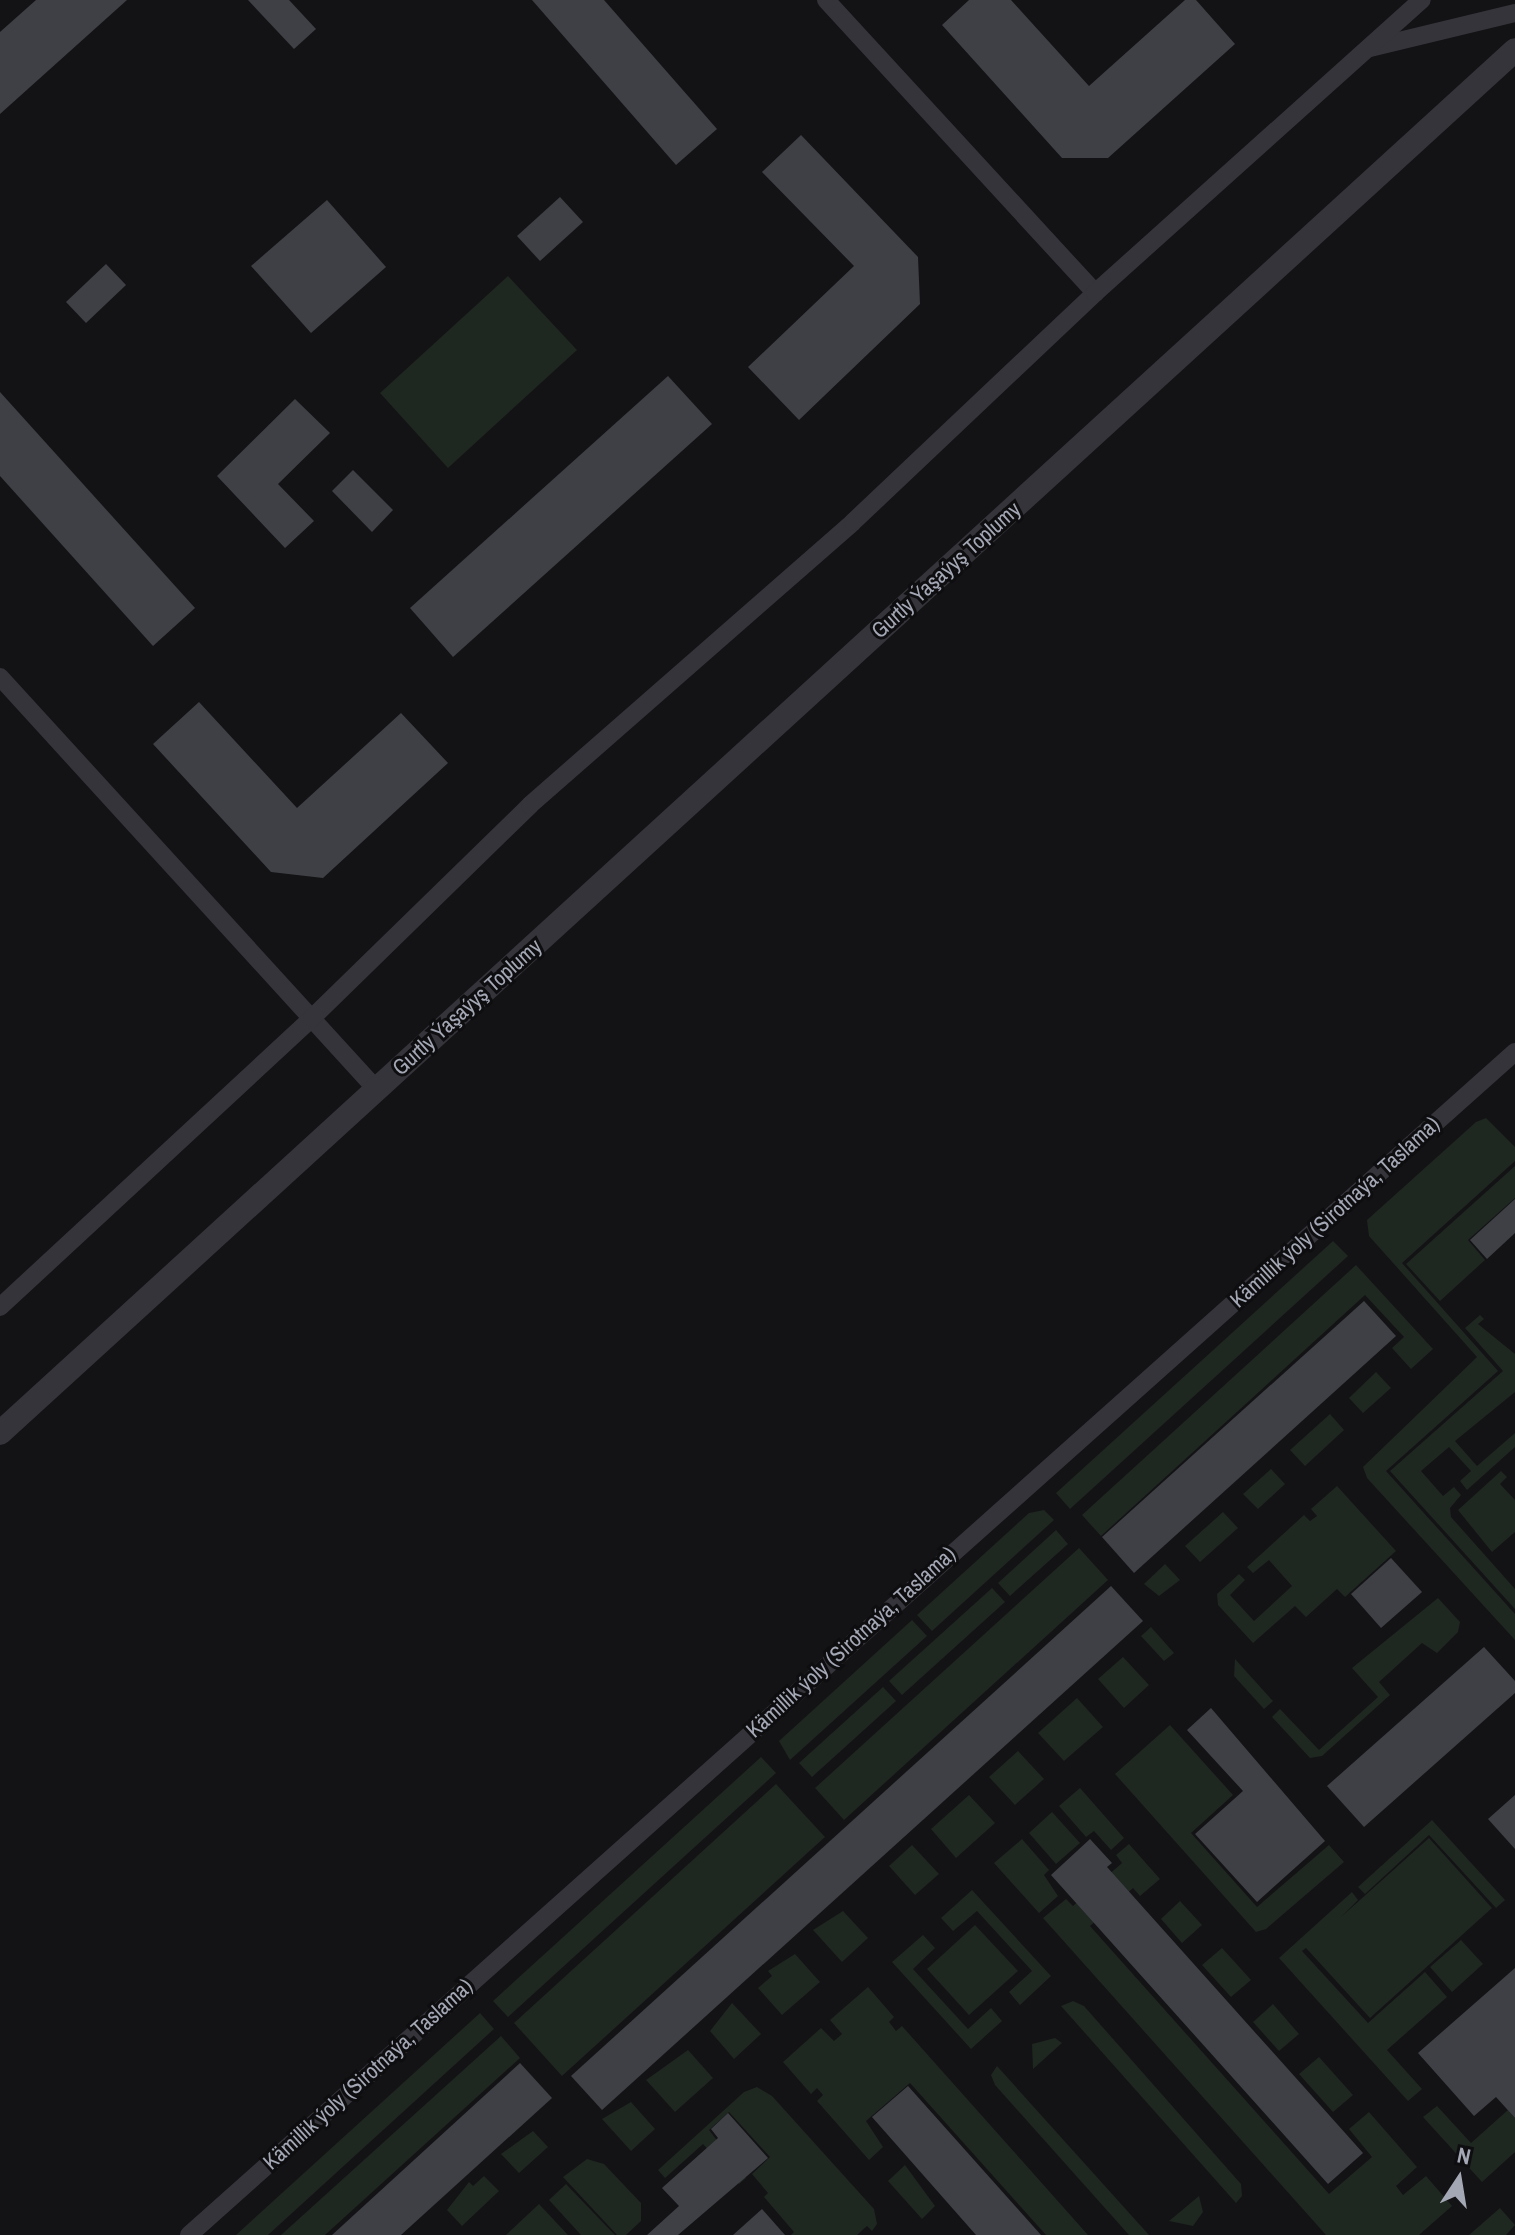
<!DOCTYPE html>
<meta charset="utf-8">
<style>
body{margin:0}
#map{position:relative;width:1515px;height:2235px;overflow:hidden;background:#131315;font-family:"Archivo Narrow",sans-serif}
div>[style]{position:absolute}
.green>*{inset:0;background:#1f2721}
.building>*{inset:0;background:#3f4045}
.minor>*{height:18px;margin:-9px;padding:0 9px;transform-origin:9px;border-radius:9px;background:#34343a}
.tertiary>*{height:24px;margin:-12px;padding:0 12px;transform-origin:12px;border-radius:12px;background:#34343a}
span{translate:-50% -50%;white-space:nowrap;text-align:center;line-height:1.15;-webkit-text-stroke:6px #0e0e10;paint-order:stroke}
.street-label{font-size:22px;color:#a4a8b5}
.north{position:absolute;left:1419px;top:2139px;width:80px;height:80px;-webkit-text-stroke:6px #0e0e10;paint-order:stroke;rotate:12deg;font-size:22px;font-weight:700;line-height:32px;text-align:center;color:#a4a8b5}
.north::after{content:'';display:block;margin:auto;width:28px;height:36px;background:#a4a8b5;clip-path:polygon(50% 0,100% 100%,50% 72%,0 100%)}
</style>
<div id="map">
<div class="green">
<div style="clip-path:polygon(508px 276px,577px 350px,448px 468px,380px 393px)"></div>
<div style="clip-path:polygon(1486px 1118px,1515px 1147px,1515px 1161px,1402px 1263px,1498px 1371px,1386px 1471px,1515px 1614px,1515px 1640px,1367px 1478px,1363px 1467px,1477px 1357px,1369px 1236px,1367px 1220px,1476px 1122px)"></div>
<div style="clip-path:polygon(1515px 1166px,1515px 1198px,1468px 1240px,1485px 1260px,1440px 1301px,1406px 1264px)"></div>
<div style="clip-path:polygon(1333px 1241px,1348px 1256px,1070px 1509px,1056px 1493px)"></div>
<div style="clip-path:polygon(1356px 1265px,1433px 1349px,1411px 1369px,1392px 1348px,1404px 1337px,1365px 1295px,1101px 1536px,1082px 1515px)"></div>
<div style="clip-path:polygon(1480px 1315px,1484px 1319px,1478px 1324px,1515px 1354px,1515px 1392px,1455px 1441px,1477px 1466px,1515px 1433px,1515px 1447px,1467px 1490px,1460px 1481px,1471px 1471px,1449px 1447px,1421px 1471px,1443px 1496px,1454px 1487px,1461px 1495px,1450px 1508px,1451px 1517px,1515px 1589px,1515px 1609px,1390px 1471px,1503px 1371px,1465px 1328px)"></div>
<div style="clip-path:polygon(1376px 1372px,1391px 1388px,1363px 1413px,1349px 1398px)"></div>
<div style="clip-path:polygon(1330px 1414px,1344px 1430px,1305px 1466px,1290px 1450px)"></div>
<div style="clip-path:polygon(1271px 1469px,1285px 1484px,1258px 1509px,1243px 1494px)"></div>
<div style="clip-path:polygon(1501px 1471px,1507px 1477px,1500px 1484px,1515px 1500px,1515px 1532px,1492px 1552px,1458px 1510px)"></div>
<div style="clip-path:polygon(1337px 1486px,1396px 1551px,1345px 1597px,1337px 1589px,1306px 1617px,1295px 1606px,1253px 1643px,1218px 1605px,1217px 1594px,1239px 1574px,1245px 1580px,1230px 1595px,1254px 1621px,1292px 1586px,1269px 1560px,1253px 1573px,1247px 1567px,1304px 1515px,1310px 1521px,1317px 1516px,1311px 1509px)"></div>
<div style="clip-path:polygon(1044px 1510px,1054px 1520px,932px 1631px,917px 1615px,1029px 1513px)"></div>
<div style="clip-path:polygon(1223px 1512px,1238px 1528px,1200px 1562px,1185px 1546px)"></div>
<div style="clip-path:polygon(1056px 1530px,1068px 1544px,1010px 1596px,998px 1583px)"></div>
<div style="clip-path:polygon(1079px 1548px,1108px 1580px,844px 1820px,815px 1788px)"></div>
<div style="clip-path:polygon(1165px 1564px,1180px 1580px,1159px 1596px,1144px 1584px)"></div>
<div style="clip-path:polygon(992px 1588px,1005px 1602px,902px 1695px,889px 1681px)"></div>
<div style="clip-path:polygon(1438px 1598px,1460px 1622px,1458px 1632px,1437px 1653px,1422px 1643px,1379px 1682px,1390px 1695px,1322px 1756px,1310px 1758px,1272px 1717px,1280px 1709px,1319px 1750px,1378px 1697px,1352px 1668px)"></div>
<div style="clip-path:polygon(912px 1620px,927px 1636px,790px 1760px,779px 1741px)"></div>
<div style="clip-path:polygon(1151px 1627px,1174px 1653px,1164px 1661px,1141px 1636px)"></div>
<div style="clip-path:polygon(1123px 1657px,1149px 1685px,1124px 1708px,1098px 1679px)"></div>
<div style="clip-path:polygon(1235px 1659px,1273px 1701px,1264px 1709px,1234px 1676px)"></div>
<div style="clip-path:polygon(883px 1687px,896px 1701px,812px 1777px,799px 1763px)"></div>
<div style="clip-path:polygon(1077px 1698px,1103px 1727px,1064px 1761px,1038px 1733px)"></div>
<div style="clip-path:polygon(1170px 1725px,1233px 1795px,1191px 1833px,1257px 1907px,1329px 1845px,1344px 1862px,1266px 1929px,1256px 1932px,1115px 1774px)"></div>
<div style="clip-path:polygon(1018px 1751px,1044px 1779px,1015px 1805px,989px 1777px)"></div>
<div style="clip-path:polygon(761px 1757px,776px 1773px,508px 2017px,493px 2001px)"></div>
<div style="clip-path:polygon(776px 1784px,825px 1837px,562px 2076px,514px 2023px)"></div>
<div style="clip-path:polygon(1080px 1788px,1124px 1838px,1111px 1850px,1094px 1831px,1086px 1837px,1059px 1806px)"></div>
<div style="clip-path:polygon(969px 1795px,995px 1823px,956px 1858px,931px 1829px)"></div>
<div style="clip-path:polygon(1052px 1812px,1080px 1843px,1056px 1864px,1029px 1833px)"></div>
<div style="clip-path:polygon(1432px 1820px,1505px 1900px,1496px 1908px,1429px 1835px,1365px 1894px,1358px 1887px)"></div>
<div style="clip-path:polygon(1429px 1838px,1492px 1908px,1370px 2018px,1306px 1948px,1302px 1951px,1368px 2023px,1425px 1972px,1447px 1997px,1387px 2050px,1422px 2089px,1408px 2101px,1279px 1958px,1352px 1892px,1358px 1900px,1341px 1917px)"></div>
<div style="clip-path:polygon(1022px 1839px,1049px 1870px,1044px 1875px,1058px 1896px,1039px 1913px,994px 1863px)"></div>
<div style="clip-path:polygon(1129px 1844px,1160px 1879px,1140px 1896px,1133px 1888px,1090px 1926px,1329px 2194px,1372px 2157px,1349px 2129px,1369px 2112px,1417px 2167px,1396px 2186px,1403px 2195px,1426px 2176px,1452px 2206px,1419px 2235px,1326px 2235px,1043px 1918px,1066px 1899px,1073px 1906px,1122px 1863px,1116px 1855px)"></div>
<div style="clip-path:polygon(912px 1845px,939px 1874px,915px 1895px,889px 1866px)"></div>
<div style="clip-path:polygon(972px 1890px,1051px 1976px,1020px 2005px,1009px 1992px,1032px 1971px,977px 1911px,953px 1931px,941px 1918px)"></div>
<div style="clip-path:polygon(1180px 1901px,1202px 1925px,1182px 1943px,1161px 1919px)"></div>
<div style="clip-path:polygon(843px 1911px,868px 1938px,842px 1962px,813px 1930px)"></div>
<div style="clip-path:polygon(975px 1925px,1018px 1971px,969px 2015px,927px 1969px)"></div>
<div style="clip-path:polygon(923px 1935px,935px 1948px,913px 1969px,968px 2029px,991px 2008px,1002px 2021px,971px 2049px,892px 1962px)"></div>
<div style="clip-path:polygon(1461px 1940px,1483px 1964px,1452px 1992px,1430px 1967px)"></div>
<div style="clip-path:polygon(1222px 1948px,1251px 1980px,1231px 1997px,1202px 1965px)"></div>
<div style="clip-path:polygon(795px 1954px,820px 1982px,782px 2015px,758px 1988px,772px 1976px,768px 1971px)"></div>
<div style="clip-path:polygon(868px 1987px,894px 2017px,889px 2022px,896px 2031px,902px 2026px,1088px 2235px,1046px 2235px,910px 2083px,866px 2121px,883px 2147px,869px 2160px,817px 2101px,823px 2095px,817px 2088px,811px 2094px,783px 2062px,821px 2028px,834px 2041px,842px 2034px,830px 2020px)"></div>
<div style="clip-path:polygon(1073px 2001px,1084px 2006px,1241px 2184px,1242px 2196px,1236px 2203px,1061px 2006px)"></div>
<div style="clip-path:polygon(732px 2003px,761px 2034px,734px 2059px,710px 2031px)"></div>
<div style="clip-path:polygon(1273px 2004px,1299px 2034px,1279px 2051px,1253px 2022px)"></div>
<div style="clip-path:polygon(480px 2013px,494px 2029px,268px 2235px,236px 2235px)"></div>
<div style="clip-path:polygon(501px 2036px,520px 2058px,325px 2235px,281px 2235px)"></div>
<div style="clip-path:polygon(1055px 2038px,1062px 2043px,1033px 2069px,1032px 2044px)"></div>
<div style="clip-path:polygon(688px 2050px,713px 2078px,675px 2112px,646px 2080px)"></div>
<div style="clip-path:polygon(1319px 2057px,1353px 2095px,1333px 2112px,1299px 2074px)"></div>
<div style="clip-path:polygon(997px 2066px,1149px 2235px,1129px 2235px,995px 2085px,991px 2075px)"></div>
<div style="clip-path:polygon(757px 2087px,772px 2096px,874px 2209px,877px 2224px,872px 2231px,867px 2226px,857px 2235px,791px 2235px,794px 2232px,764px 2197px,768px 2193px,752px 2174px,770px 2157px,729px 2112px,709px 2130px,746px 2178px,739px 2184px,703px 2144px,665px 2178px,658px 2170px,744px 2092px)"></div>
<div style="clip-path:polygon(631px 2102px,655px 2129px,631px 2151px,602px 2119px)"></div>
<div style="clip-path:polygon(1437px 2106px,1471px 2143px,1508px 2110px,1515px 2118px,1515px 2152px,1482px 2182px,1423px 2117px)"></div>
<div style="clip-path:polygon(533px 2131px,548px 2147px,519px 2173px,501px 2154px)"></div>
<div style="clip-path:polygon(587px 2159px,604px 2164px,641px 2203px,641px 2221px,626px 2235px,617px 2235px,563px 2177px)"></div>
<div style="clip-path:polygon(905px 2165px,935px 2206px,922px 2219px,888px 2181px)"></div>
<div style="clip-path:polygon(484px 2176px,499px 2191px,462px 2226px,447px 2210px,469px 2182px,473px 2186px)"></div>
<div style="clip-path:polygon(566px 2184px,615px 2235px,581px 2235px,549px 2200px)"></div>
<div style="clip-path:polygon(1199px 2196px,1203px 2212px,1193px 2226px,1169px 2221px)"></div>
<div style="clip-path:polygon(539px 2204px,568px 2235px,506px 2235px)"></div>
<div style="clip-path:polygon(1500px 2208px,1515px 2225px,1506px 2235px,1469px 2235px)"></div>
</div>
<div class="building">
<div style="clip-path:polygon(36px 0,127px 0,0 114px,0 32px)"></div>
<div style="clip-path:polygon(248px 0,289px 0,316px 29px,294px 49px)"></div>
<div style="clip-path:polygon(532px 0,604px 0,717px 129px,676px 165px)"></div>
<div style="clip-path:polygon(969px 0,1011px 0,1089px 86px,1185px 0,1196px 0,1235px 44px,1108px 158px,1062px 158px,942px 25px)"></div>
<div style="clip-path:polygon(801px 135px,918px 257px,920px 304px,799px 420px,748px 367px,854px 266px,762px 172px)"></div>
<div style="clip-path:polygon(560px 197px,583px 222px,540px 261px,517px 236px)"></div>
<div style="clip-path:polygon(327px 200px,386px 267px,311px 333px,251px 266px)"></div>
<div style="clip-path:polygon(106px 264px,126px 285px,86px 323px,66px 302px)"></div>
<div style="clip-path:polygon(668px 376px,712px 424px,453px 657px,410px 608px)"></div>
<div style="clip-path:polygon(0 392px,195px 608px,153px 646px,0 476px)"></div>
<div style="clip-path:polygon(295px 399px,330px 433px,278px 484px,314px 521px,285px 548px,217px 476px)"></div>
<div style="clip-path:polygon(353px 470px,393px 510px,372px 532px,332px 491px)"></div>
<div style="clip-path:polygon(199px 702px,297px 808px,401px 713px,448px 763px,323px 878px,271px 872px,153px 744px)"></div>
<div style="clip-path:polygon(1515px 1199px,1515px 1233px,1487px 1259px,1470px 1240px)"></div>
<div style="clip-path:polygon(1364px 1301px,1396px 1336px,1134px 1573px,1102px 1537px)"></div>
<div style="clip-path:polygon(1391px 1558px,1422px 1592px,1381px 1628px,1351px 1594px)"></div>
<div style="clip-path:polygon(1111px 1586px,1143px 1621px,602px 2110px,571px 2076px)"></div>
<div style="clip-path:polygon(1484px 1647px,1515px 1681px,1515px 1693px,1364px 1827px,1327px 1786px)"></div>
<div style="clip-path:polygon(1211px 1708px,1325px 1841px,1257px 1902px,1195px 1834px,1243px 1791px,1187px 1730px)"></div>
<div style="clip-path:polygon(1515px 1795px,1515px 1849px,1488px 1819px)"></div>
<div style="clip-path:polygon(1090px 1839px,1112px 1863px,1107px 1867px,1363px 2153px,1328px 2184px,1051px 1875px)"></div>
<div style="clip-path:polygon(1515px 1968px,1515px 2118px,1496px 2097px,1474px 2116px,1418px 2053px)"></div>
<div style="clip-path:polygon(520px 2063px,552px 2098px,401px 2235px,332px 2235px)"></div>
<div style="clip-path:polygon(908px 2086px,1041px 2235px,976px 2235px,872px 2117px)"></div>
<div style="clip-path:polygon(728px 2113px,768px 2158px,678px 2235px,647px 2235px,679px 2206px,662px 2188px,718px 2138px,711px 2129px)"></div>
<div style="clip-path:polygon(762px 2209px,785px 2235px,733px 2235px)"></div>
</div>
<div class="minor">
<div style="left:826px;top:0;width:398px;rotate:47.4deg"></div>
<div style="left:1370px;top:48px;width:149px;rotate:-13.6deg"></div>
<div style="left:0;top:677px;width:559px;rotate:47.61deg"></div>
<div style="left:0;top:1307px;width:425px;rotate:-42.8deg"></div>
<div style="left:312px;top:1018px;width:305px;rotate:-44.3deg"></div>
<div style="left:530px;top:805px;width:429px;rotate:-41.2deg"></div>
<div style="left:853px;top:522px;width:333px;rotate:-43.4deg"></div>
<div style="left:1095px;top:293px;width:439px;rotate:-41.9deg"></div>
<div style="left:189px;top:2235px;width:1777px;rotate:-41.74deg"></div>
</div>
<div class="tertiary">
<div style="left:0;top:1433px;width:2051px;rotate:-42.39deg"></div>
</div>
<div class="street-label">
<span style="left:946px;top:570px;rotate:-42deg">Gurtly Ýaşaýyş Toplumy</span>
<span style="left:467px;top:1007px;rotate:-42deg">Gurtly Ýaşaýyş Toplumy</span>
<span style="left:1335px;top:1212px;rotate:-42deg">Kämillik ýoly (Sirotnaýa, Taslama)</span>
<span style="left:851px;top:1642px;rotate:-42deg">Kämillik ýoly (Sirotnaýa, Taslama)</span>
<span style="left:368px;top:2074px;rotate:-42deg">Kämillik ýoly (Sirotnaýa, Taslama)</span>
</div>
<div class="north">N</div>
</div>
